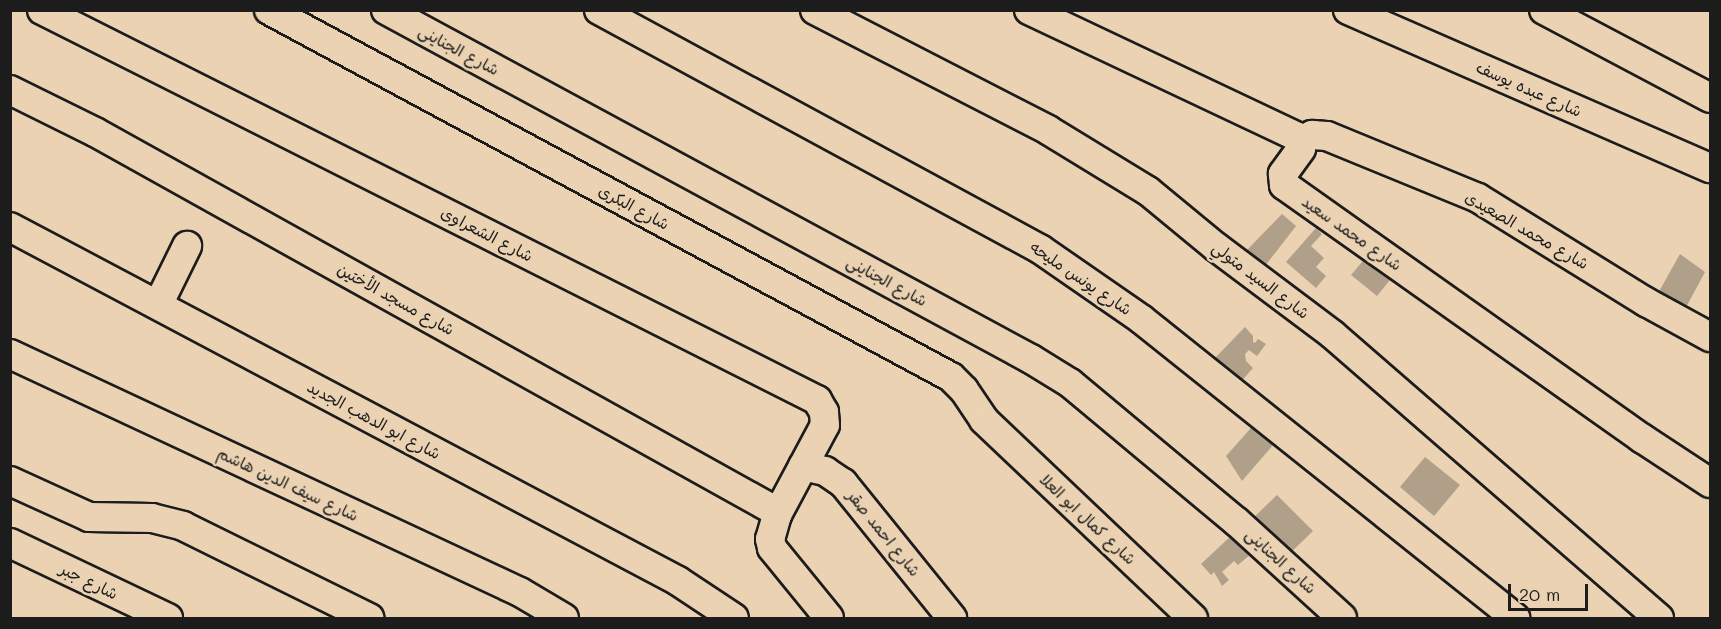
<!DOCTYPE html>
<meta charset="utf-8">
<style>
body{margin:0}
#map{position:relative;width:1721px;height:629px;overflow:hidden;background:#ead2b2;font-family:Mali,"Playpen Sans Arabic",sans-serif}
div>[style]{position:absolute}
.building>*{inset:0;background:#b1a089}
.roads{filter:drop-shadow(2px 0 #1c1c1c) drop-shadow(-2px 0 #1c1c1c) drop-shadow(0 2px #1c1c1c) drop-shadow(0 -2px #1c1c1c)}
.street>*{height:28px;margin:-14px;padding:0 14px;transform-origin:14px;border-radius:14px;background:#ead2b2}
span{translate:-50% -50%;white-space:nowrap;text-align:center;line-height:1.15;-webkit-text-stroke:5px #ead2b2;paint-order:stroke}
.street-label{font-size:16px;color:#1c1c1c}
.frame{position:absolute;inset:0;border:12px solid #1c1c1c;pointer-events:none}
.scale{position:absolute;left:1508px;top:584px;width:80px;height:27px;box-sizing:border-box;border:3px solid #1c1c1c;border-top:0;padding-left:8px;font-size:18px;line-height:21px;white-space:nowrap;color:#1c1c1c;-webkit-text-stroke:4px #ead2b2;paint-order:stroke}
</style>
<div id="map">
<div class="building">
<div style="clip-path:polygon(1282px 214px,1296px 226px,1265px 266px,1247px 250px)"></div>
<div style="clip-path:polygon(1316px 228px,1322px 234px,1311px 246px,1324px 258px,1316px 267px,1326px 276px,1316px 288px,1286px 262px)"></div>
<div style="clip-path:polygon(1373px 249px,1398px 270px,1377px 296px,1351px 275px)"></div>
<div style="clip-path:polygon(1680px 254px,1705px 272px,1684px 311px,1657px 295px)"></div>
<div style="clip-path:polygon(1245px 327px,1253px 336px,1253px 342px,1255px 343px,1258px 339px,1266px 344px,1257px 356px,1249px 350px,1245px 354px,1246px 361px,1253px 368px,1239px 384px,1213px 360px)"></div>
<div style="clip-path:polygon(1258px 420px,1279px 438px,1242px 481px,1226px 456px)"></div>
<div style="clip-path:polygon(1425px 457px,1460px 485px,1434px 516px,1400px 487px)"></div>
<div style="clip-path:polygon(1277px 495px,1313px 531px,1284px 559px,1248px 523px)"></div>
<div style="clip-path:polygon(1233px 534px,1251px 554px,1238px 565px,1234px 561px,1222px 572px,1229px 580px,1222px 586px,1214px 572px,1211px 575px,1201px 564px)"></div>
</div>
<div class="roads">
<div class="street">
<div style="left:42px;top:10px;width:868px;rotate:26.71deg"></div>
<div style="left:817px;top:400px;width:14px;rotate:60deg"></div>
<div style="left:824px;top:412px;width:13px;rotate:86deg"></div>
<div style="left:825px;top:425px;width:102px;rotate:118.1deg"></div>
<div style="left:777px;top:515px;width:25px;rotate:106deg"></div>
<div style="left:770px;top:539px;width:9px;rotate:77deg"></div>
<div style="left:772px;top:548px;width:90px;rotate:50.8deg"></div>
<div style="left:269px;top:10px;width:774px;rotate:28.29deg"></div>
<div style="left:951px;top:377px;width:18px;rotate:45deg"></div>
<div style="left:964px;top:390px;width:36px;rotate:56deg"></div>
<div style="left:984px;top:420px;width:288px;rotate:43.5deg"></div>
<div style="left:386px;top:10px;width:733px;rotate:28.42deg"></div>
<div style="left:1031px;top:359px;width:46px;rotate:31.6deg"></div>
<div style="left:1070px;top:383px;width:217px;rotate:39.8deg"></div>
<div style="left:1237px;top:522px;width:142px;rotate:42.4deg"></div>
<div style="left:599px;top:10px;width:502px;rotate:28.46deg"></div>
<div style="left:1040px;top:249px;width:123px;rotate:34.7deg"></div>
<div style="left:1141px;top:319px;width:479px;rotate:38.6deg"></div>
<div style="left:815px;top:10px;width:262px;rotate:27.2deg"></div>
<div style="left:1048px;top:130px;width:117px;rotate:31.4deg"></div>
<div style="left:1148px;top:191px;width:88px;rotate:39.5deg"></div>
<div style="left:1216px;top:247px;width:146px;rotate:36.9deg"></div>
<div style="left:1333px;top:335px;width:432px;rotate:41deg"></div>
<div style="left:1029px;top:10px;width:297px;rotate:25.3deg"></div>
<div style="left:1298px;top:137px;width:12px;rotate:76deg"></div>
<div style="left:1301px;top:149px;width:31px;rotate:126deg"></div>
<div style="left:1283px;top:174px;width:11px;rotate:85deg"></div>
<div style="left:1284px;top:185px;width:440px;rotate:35.3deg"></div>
<div style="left:1643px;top:439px;width:80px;rotate:33.3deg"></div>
<div style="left:1348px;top:10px;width:395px;rotate:23.6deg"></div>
<div style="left:1544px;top:10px;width:188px;rotate:27.9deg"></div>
<div style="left:10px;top:90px;width:95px;rotate:26.3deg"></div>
<div style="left:95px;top:132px;width:775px;rotate:29.11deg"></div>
<div style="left:772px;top:509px;width:8px;rotate:50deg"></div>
<div style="left:1301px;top:141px;width:13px;rotate:-29deg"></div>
<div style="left:1312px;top:135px;width:15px;rotate:4deg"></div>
<div style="left:1327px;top:136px;width:163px;rotate:22.3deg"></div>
<div style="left:1478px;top:198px;width:198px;rotate:31.8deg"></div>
<div style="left:1646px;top:302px;width:73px;rotate:28.7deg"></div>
<div style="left:10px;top:227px;width:756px;rotate:27.92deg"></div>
<div style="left:678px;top:581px;width:67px;rotate:33.5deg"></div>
<div style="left:158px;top:305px;width:66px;rotate:-63.8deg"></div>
<div style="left:10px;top:354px;width:563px;rotate:25.02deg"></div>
<div style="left:520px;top:592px;width:51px;rotate:30.6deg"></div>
<div style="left:803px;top:466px;width:23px;rotate:13deg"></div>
<div style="left:825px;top:471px;width:22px;rotate:34deg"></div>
<div style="left:843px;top:483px;width:174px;rotate:51.1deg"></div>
<div style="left:10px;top:481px;width:87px;rotate:24.5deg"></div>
<div style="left:89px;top:517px;width:63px;rotate:0.9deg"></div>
<div style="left:152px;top:518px;width:32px;rotate:14deg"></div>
<div style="left:183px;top:526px;width:208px;rotate:26.3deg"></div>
<div style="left:10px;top:543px;width:175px;rotate:25.4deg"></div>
</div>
</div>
<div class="street-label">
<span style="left:459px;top:50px;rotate:28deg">شارع الجناينى</span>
<span style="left:1529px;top:89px;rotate:24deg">شارع عبده يوسف</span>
<span style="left:634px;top:207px;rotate:28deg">شارع البكرى</span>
<span style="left:1527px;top:230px;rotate:30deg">شارع محمد الصعيدى</span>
<span style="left:1352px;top:233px;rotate:35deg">شارع محمد سعيد</span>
<span style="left:487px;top:234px;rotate:27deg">شارع الشعراوى</span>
<span style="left:1081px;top:278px;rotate:34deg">شارع يونس مليحه</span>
<span style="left:1261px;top:280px;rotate:37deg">شارع السيد متولي</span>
<span style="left:887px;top:281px;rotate:28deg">شارع الجناينى</span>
<span style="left:396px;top:299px;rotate:29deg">شارع مسجد الأختين</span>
<span style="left:374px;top:420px;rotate:28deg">شارع ابو الدهب الجديد</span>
<span style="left:288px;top:484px;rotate:25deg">شارع سيف الدين هاشم</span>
<span style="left:1088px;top:519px;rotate:43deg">شارع كمال ابو العلا</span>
<span style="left:884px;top:533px;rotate:51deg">شارع احمد صقر</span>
<span style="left:1281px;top:561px;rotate:42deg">شارع الجناينى</span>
<span style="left:89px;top:581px;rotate:26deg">شارع جبر</span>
</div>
<div class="frame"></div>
<div class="scale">20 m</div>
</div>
